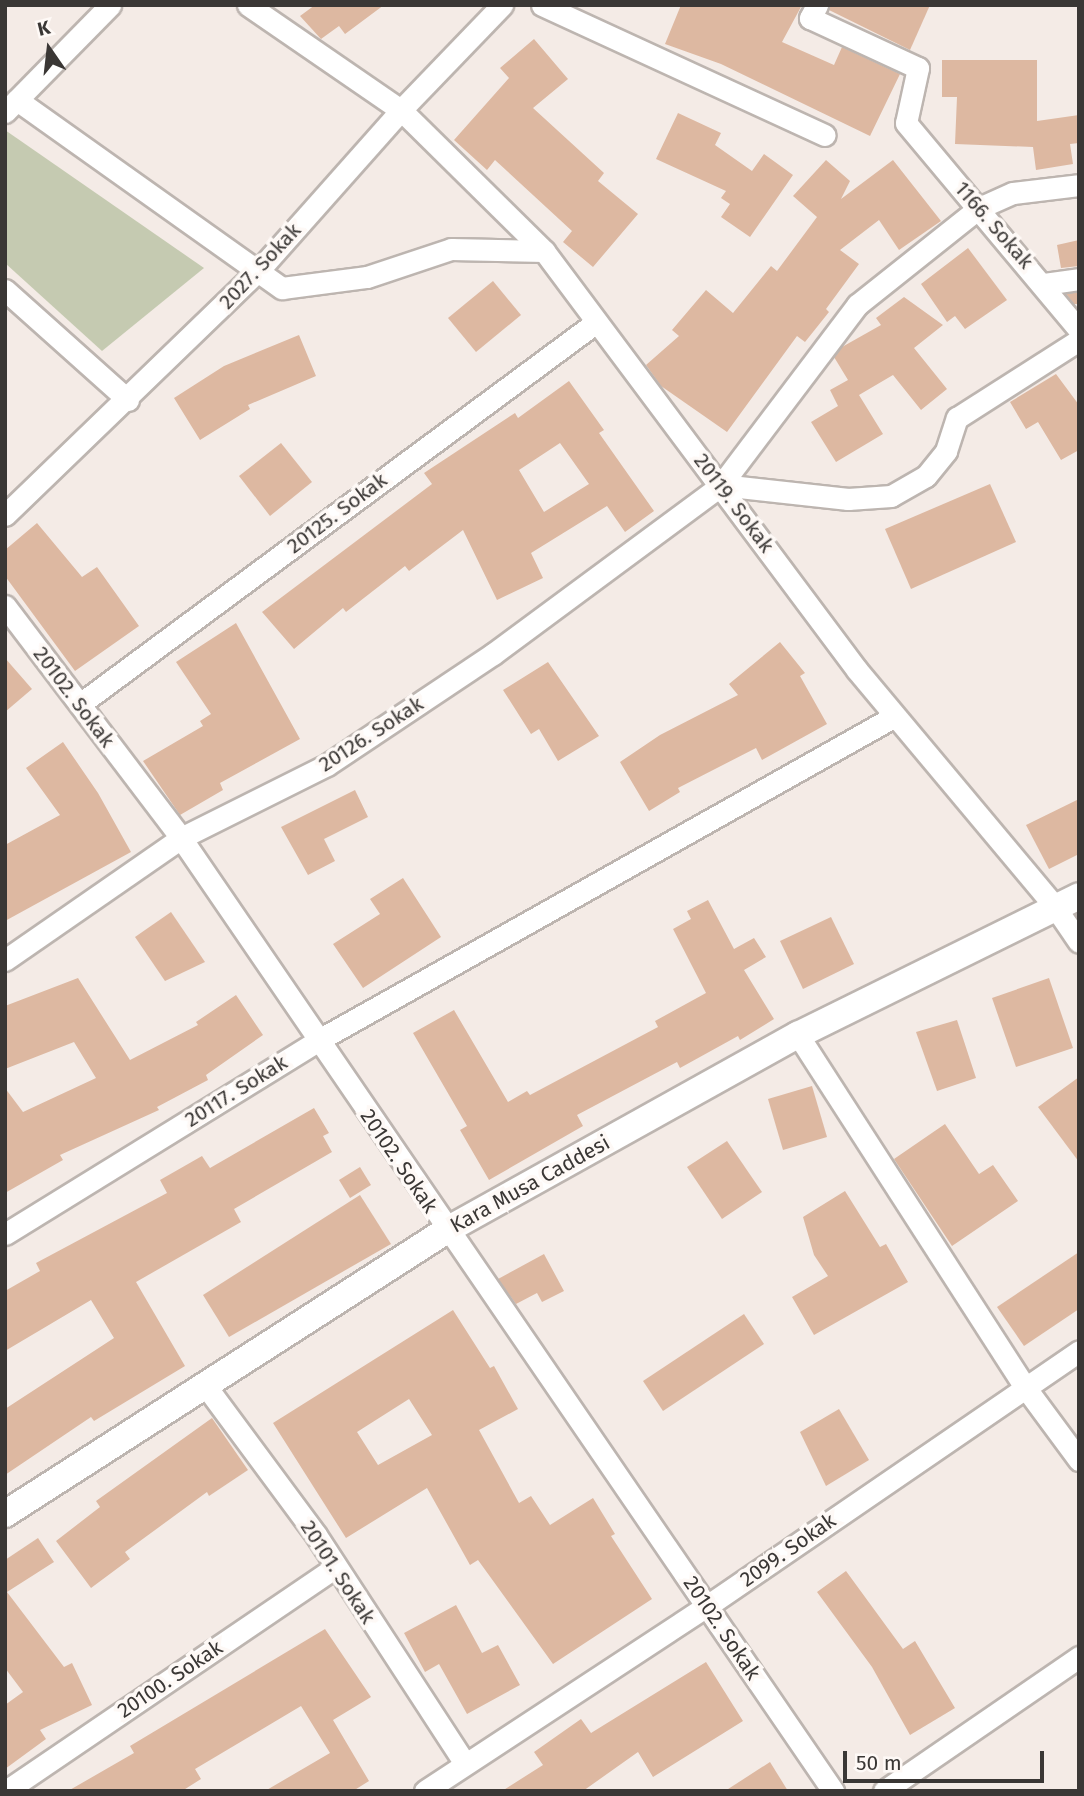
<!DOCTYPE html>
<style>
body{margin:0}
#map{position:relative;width:1084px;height:1796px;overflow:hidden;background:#f4ebe6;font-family:"Fira Sans",sans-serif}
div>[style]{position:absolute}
.green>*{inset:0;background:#c5cab1}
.building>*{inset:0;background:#ddb8a1}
.roads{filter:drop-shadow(2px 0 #bdb5b0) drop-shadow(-2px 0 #bdb5b0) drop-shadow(0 2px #bdb5b0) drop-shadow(0 -2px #bdb5b0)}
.minor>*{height:21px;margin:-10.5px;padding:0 10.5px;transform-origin:10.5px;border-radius:10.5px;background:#fff}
.tertiary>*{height:26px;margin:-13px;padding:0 13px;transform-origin:13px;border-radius:13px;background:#fff}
span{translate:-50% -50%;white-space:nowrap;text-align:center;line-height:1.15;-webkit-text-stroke:7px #fef9f6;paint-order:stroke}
.street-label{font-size:21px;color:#3a3735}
.frame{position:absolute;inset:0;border:7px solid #3a3735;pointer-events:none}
.north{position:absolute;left:14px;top:14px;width:70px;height:70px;-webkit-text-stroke:5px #fef9f6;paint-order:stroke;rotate:346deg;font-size:19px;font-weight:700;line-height:28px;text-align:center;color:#3a3735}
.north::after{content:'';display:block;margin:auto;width:24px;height:32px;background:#3a3735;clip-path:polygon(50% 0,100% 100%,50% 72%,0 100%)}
.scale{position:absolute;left:843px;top:1751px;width:201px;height:32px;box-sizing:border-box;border:4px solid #3a3735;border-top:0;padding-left:9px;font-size:21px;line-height:24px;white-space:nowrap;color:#3a3735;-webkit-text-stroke:5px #fef9f6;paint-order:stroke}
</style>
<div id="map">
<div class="green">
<div style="clip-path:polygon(5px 130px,204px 268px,102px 351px,5px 263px)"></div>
</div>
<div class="building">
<div style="clip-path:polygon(315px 5px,384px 5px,345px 34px,339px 26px,321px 39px,300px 16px)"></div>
<div style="clip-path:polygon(681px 5px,802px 5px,782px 42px,834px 65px,842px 47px,900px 74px,870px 136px,721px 64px,665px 44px)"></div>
<div style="clip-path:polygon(830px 5px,930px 5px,910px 50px,829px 10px)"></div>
<div style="clip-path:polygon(534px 39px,568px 79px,533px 108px,604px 173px,598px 181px,638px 214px,593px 267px,563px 242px,572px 231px,495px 160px,487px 170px,454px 140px,509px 78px,500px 68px)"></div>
<div style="clip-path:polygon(942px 60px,1037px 60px,1037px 121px,1079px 115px,1079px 143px,1070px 144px,1073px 164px,1036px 170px,1033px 147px,955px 144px,957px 97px,942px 97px)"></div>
<div style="clip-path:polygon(678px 113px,721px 133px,715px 145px,752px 171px,764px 154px,793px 175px,750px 237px,721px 217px,730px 204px,721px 198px,726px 191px,656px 159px)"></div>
<div style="clip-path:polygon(826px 160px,850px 181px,841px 199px,893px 160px,941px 221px,899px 250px,879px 220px,840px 250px,859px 264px,826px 309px,829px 312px,805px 342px,797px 336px,727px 432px,661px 386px,646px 365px,679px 336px,672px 330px,706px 290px,733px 313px,771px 266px,777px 271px,817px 217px,793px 196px)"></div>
<div style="clip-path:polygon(1079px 240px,1079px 266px,1061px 268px,1057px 245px)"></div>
<div style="clip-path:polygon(968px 248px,1007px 300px,965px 329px,955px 316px,947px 322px,921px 284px)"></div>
<div style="clip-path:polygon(493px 281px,521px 315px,476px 352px,448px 318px)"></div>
<div style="clip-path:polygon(1079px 292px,1079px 304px,1074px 304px,1066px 294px)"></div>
<div style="clip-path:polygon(904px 297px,943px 325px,914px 348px,947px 389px,921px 410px,893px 375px,859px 395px,883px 434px,836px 462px,811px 422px,838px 406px,830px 390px,848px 380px,834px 357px,842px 347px,881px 325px,876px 318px)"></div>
<div style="clip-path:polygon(299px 335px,316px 376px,248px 405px,250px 409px,200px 440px,174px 398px,224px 366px)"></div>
<div style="clip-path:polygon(1056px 374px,1079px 405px,1079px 450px,1061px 460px,1038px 422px,1026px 429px,1010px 402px)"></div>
<div style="clip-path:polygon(evenodd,569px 381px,604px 430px,599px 433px,654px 511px,625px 532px,607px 506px,531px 553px,543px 578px,497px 600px,463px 530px,409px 571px,405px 566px,346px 612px,343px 608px,294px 649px,262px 612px,432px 484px,424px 473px,515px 413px,518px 418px,569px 381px,560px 443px,589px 484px,544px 512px,519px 470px,560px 443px)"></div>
<div style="clip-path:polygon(281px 443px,312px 482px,270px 516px,239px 476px)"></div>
<div style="clip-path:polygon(990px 484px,1016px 542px,911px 589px,885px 529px)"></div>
<div style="clip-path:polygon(37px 523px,82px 577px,97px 567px,139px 626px,75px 671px,5px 576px,5px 550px)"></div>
<div style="clip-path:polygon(236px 623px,300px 739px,220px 783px,223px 790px,180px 815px,143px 761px,203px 726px,200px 721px,211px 714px,176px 662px)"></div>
<div style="clip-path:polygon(780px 642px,805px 673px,800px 676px,827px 724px,762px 760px,756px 748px,678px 788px,680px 792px,649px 811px,620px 762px,660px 735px,738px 695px,729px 684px)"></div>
<div style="clip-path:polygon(5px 658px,32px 689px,5px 712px)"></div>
<div style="clip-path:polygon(548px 662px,599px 736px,558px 761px,539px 729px,531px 734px,503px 690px)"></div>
<div style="clip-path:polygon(63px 742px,98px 793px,131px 852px,5px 921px,5px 845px,60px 815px,26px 768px)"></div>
<div style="clip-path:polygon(355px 790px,368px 817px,324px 839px,335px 861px,308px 875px,281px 827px)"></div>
<div style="clip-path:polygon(1079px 799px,1079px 854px,1049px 869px,1026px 825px)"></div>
<div style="clip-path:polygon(403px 878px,441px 937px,363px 988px,333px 944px,380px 914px,370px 899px)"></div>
<div style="clip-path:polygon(708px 900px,734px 949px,754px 938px,766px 957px,744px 970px,774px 1019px,740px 1040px,738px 1036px,680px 1068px,677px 1062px,577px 1115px,583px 1126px,489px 1180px,460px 1130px,467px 1126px,413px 1033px,454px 1010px,508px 1102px,527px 1091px,530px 1095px,658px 1027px,655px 1021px,706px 993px,673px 929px,691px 919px,687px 911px)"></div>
<div style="clip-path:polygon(171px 912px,205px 962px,165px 981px,135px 937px)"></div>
<div style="clip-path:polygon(831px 917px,854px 964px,803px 989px,780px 941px)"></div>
<div style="clip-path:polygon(78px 978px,130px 1060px,198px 1025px,196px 1022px,236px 995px,263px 1035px,206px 1075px,208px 1080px,157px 1107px,159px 1110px,60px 1155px,63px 1160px,5px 1193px,5px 1088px,23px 1112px,96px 1078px,74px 1042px,5px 1069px,5px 1006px)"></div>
<div style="clip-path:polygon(1049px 978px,1073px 1048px,1016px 1067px,992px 998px)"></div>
<div style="clip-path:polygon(957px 1020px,976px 1078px,937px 1091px,916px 1032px)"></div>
<div style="clip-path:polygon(1079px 1077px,1079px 1162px,1038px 1107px)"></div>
<div style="clip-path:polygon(812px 1086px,827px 1137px,783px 1150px,768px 1099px)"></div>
<div style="clip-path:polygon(314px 1108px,329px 1133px,323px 1136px,332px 1152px,234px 1209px,241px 1222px,136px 1282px,185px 1366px,94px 1421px,91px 1417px,5px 1475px,5px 1409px,114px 1338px,91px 1300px,5px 1351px,5px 1291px,40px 1271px,36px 1263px,167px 1193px,160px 1180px,202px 1156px,210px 1168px)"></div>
<div style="clip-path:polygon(945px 1124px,979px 1174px,993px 1165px,1018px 1201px,952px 1246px,894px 1159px)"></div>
<div style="clip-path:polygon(727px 1141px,762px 1192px,722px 1219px,687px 1167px)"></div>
<div style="clip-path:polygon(360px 1167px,371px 1185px,350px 1198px,339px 1180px)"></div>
<div style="clip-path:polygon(845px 1191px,880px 1247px,886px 1244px,908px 1282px,814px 1335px,792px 1297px,828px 1276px,814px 1255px,803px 1217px)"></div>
<div style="clip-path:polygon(360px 1195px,391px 1244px,229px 1337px,203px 1295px)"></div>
<div style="clip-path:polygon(1079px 1252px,1079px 1309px,1024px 1346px,997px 1307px)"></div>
<div style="clip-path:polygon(544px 1254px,564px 1291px,542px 1302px,537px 1293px,516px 1304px,498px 1279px)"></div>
<div style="clip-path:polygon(evenodd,453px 1310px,490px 1368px,494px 1366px,518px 1409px,479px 1430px,519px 1503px,531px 1496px,550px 1525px,593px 1498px,615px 1534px,611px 1536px,652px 1599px,553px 1664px,478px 1560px,470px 1565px,427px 1488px,346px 1538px,273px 1423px,453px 1310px,409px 1399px,432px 1435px,378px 1465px,357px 1432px,409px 1399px)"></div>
<div style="clip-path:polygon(744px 1314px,764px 1344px,663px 1411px,643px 1381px)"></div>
<div style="clip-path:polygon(839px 1409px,869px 1460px,826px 1486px,800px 1432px)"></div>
<div style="clip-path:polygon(212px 1418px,248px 1470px,209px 1496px,207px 1492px,125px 1552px,130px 1559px,91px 1588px,56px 1541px,100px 1507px,96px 1501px)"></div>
<div style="clip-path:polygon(38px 1538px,54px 1562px,7px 1592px,64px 1667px,72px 1663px,92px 1705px,40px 1730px,46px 1739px,5px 1769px,5px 1705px,23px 1692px,5px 1668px,5px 1560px)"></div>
<div style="clip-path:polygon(846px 1571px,903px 1649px,915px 1641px,955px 1708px,910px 1735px,872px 1667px,817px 1592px)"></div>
<div style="clip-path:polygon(456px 1605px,482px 1653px,498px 1645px,520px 1685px,467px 1714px,439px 1664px,425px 1672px,404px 1633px)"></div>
<div style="clip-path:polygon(325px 1629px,371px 1697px,333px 1720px,369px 1781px,353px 1791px,265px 1791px,330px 1753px,301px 1706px,195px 1769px,201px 1779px,182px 1791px,68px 1791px,134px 1753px,130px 1746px)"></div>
<div style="clip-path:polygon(706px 1662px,743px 1721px,653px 1777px,638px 1752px,583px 1791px,502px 1791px,543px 1765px,534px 1752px,581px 1719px,591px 1733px)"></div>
<div style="clip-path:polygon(770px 1762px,788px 1791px,725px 1791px)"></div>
</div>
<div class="roads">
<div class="minor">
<div style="left:248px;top:5px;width:186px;rotate:34.5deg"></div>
<div style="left:401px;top:110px;width:201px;rotate:44.6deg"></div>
<div style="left:544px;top:251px;width:523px;rotate:53.24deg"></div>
<div style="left:857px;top:670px;width:309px;rotate:50.1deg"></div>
<div style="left:1055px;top:907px;width:42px;rotate:55.6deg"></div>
<div style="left:542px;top:5px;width:311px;rotate:24.7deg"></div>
<div style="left:817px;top:5px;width:15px;rotate:118deg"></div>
<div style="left:810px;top:18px;width:119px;rotate:24.8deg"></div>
<div style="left:918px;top:68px;width:56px;rotate:102.3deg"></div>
<div style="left:906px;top:123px;width:270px;rotate:50.1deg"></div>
<div style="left:17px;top:100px;width:325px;rotate:35.4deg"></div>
<div style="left:282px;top:288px;width:86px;rotate:-7.4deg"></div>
<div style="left:367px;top:277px;width:89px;rotate:-18.4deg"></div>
<div style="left:451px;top:249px;width:93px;rotate:1.2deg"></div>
<div style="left:5px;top:112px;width:150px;rotate:-45.5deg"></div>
<div style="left:1044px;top:284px;width:35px;rotate:-8deg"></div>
<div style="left:5px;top:290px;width:165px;rotate:41.8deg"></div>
<div style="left:721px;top:485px;width:128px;rotate:6.3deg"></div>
<div style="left:848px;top:499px;width:43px;rotate:-4deg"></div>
<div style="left:891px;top:496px;width:40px;rotate:-29.7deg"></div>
<div style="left:926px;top:476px;width:32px;rotate:-51deg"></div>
<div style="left:946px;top:451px;width:35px;rotate:-72deg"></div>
<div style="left:957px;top:418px;width:145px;rotate:-32.6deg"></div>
<div style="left:5px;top:515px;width:353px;rotate:-44deg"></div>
<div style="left:259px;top:270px;width:214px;rotate:-48.4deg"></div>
<div style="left:401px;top:110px;width:146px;rotate:-46.1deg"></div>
<div style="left:5px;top:606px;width:291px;rotate:52.8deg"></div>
<div style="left:181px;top:838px;width:1155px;rotate:55.62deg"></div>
<div style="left:80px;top:704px;width:641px;rotate:-36.49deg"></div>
<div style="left:5px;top:960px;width:214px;rotate:-34.7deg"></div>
<div style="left:181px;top:838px;width:163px;rotate:-26.6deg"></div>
<div style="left:327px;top:765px;width:200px;rotate:-33.8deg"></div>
<div style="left:493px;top:654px;width:284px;rotate:-36.5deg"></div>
<div style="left:721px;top:485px;width:226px;rotate:-52.9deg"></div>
<div style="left:857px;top:305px;width:156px;rotate:-38.5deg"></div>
<div style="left:979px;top:208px;width:37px;rotate:-24deg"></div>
<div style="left:1013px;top:193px;width:66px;rotate:-6.9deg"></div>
<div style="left:798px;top:1035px;width:419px;rotate:57.2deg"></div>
<div style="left:1025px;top:1387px;width:91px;rotate:53.5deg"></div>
<div style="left:5px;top:1234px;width:367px;rotate:-31.7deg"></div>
<div style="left:317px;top:1041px;width:663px;rotate:-29.35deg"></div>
<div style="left:205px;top:1385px;width:187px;rotate:53.5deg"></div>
<div style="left:316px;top:1535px;width:273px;rotate:56.9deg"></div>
<div style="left:6px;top:1791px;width:398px;rotate:-34.2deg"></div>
<div style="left:425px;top:1791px;width:337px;rotate:-33.3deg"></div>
<div style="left:707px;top:1606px;width:451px;rotate:-34.4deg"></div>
<div style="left:884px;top:1791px;width:237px;rotate:-34.5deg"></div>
</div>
<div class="tertiary">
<div style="left:5px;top:1514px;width:525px;rotate:-32.72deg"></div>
<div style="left:447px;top:1230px;width:402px;rotate:-29.1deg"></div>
<div style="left:798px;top:1035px;width:313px;rotate:-26.3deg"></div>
</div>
</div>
<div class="street-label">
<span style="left:994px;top:225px;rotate:49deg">1166. Sokak</span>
<span style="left:260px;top:266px;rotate:-47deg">2027. Sokak</span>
<span style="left:734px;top:503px;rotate:53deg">20119. Sokak</span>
<span style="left:337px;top:513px;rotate:-37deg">20125. Sokak</span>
<span style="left:74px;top:697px;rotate:53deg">20102. Sokak</span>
<span style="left:371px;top:734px;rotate:-33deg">20126. Sokak</span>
<span style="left:236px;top:1091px;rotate:-32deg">20117. Sokak</span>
<span style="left:399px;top:1161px;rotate:56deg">20102. Sokak</span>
<span style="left:530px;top:1184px;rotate:-29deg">Kara Musa Caddesi</span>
<span style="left:788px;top:1550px;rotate:-35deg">2099. Sokak</span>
<span style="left:338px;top:1572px;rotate:57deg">20101. Sokak</span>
<span style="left:722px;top:1628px;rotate:56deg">20102. Sokak</span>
<span style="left:170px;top:1679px;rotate:-34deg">20100. Sokak</span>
</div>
<div class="frame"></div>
<div class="north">K</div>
<div class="scale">50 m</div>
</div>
